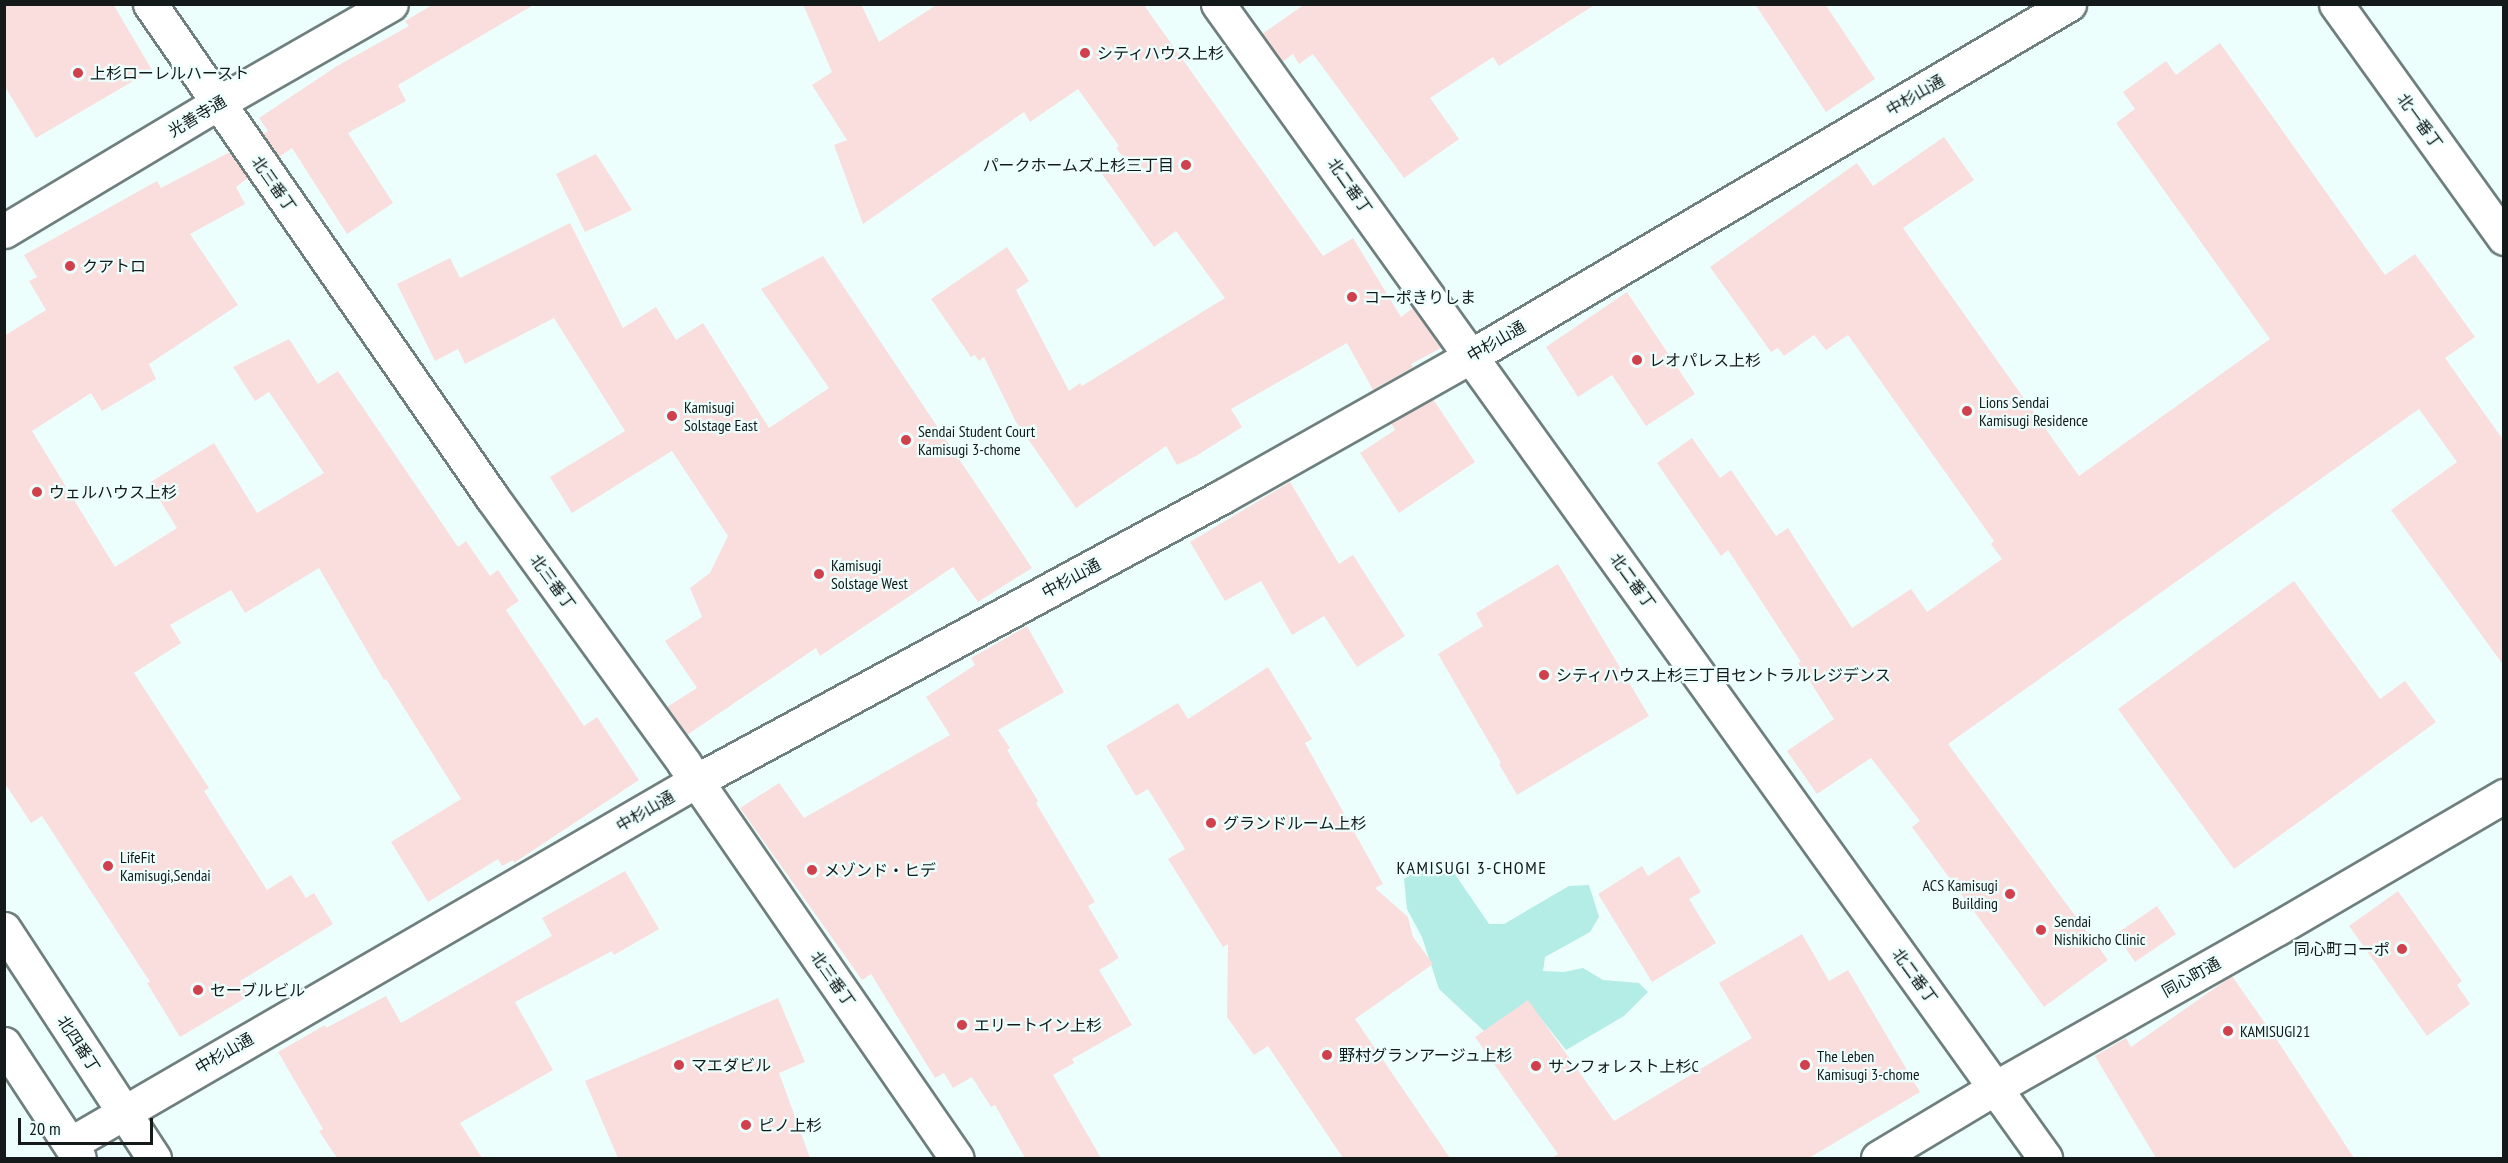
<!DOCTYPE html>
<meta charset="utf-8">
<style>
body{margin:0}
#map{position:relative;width:2508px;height:1163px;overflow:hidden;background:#ecfffc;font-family:"PT Sans Narrow","Noto Sans JP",sans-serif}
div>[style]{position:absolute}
.green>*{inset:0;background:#b4ece6}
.building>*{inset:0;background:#fadedd}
.roads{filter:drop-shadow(2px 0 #6e7f7d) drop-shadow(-2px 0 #6e7f7d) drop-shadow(0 2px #6e7f7d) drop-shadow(0 -2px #6e7f7d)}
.minor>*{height:33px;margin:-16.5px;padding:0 16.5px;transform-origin:16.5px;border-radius:16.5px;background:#fff}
.tertiary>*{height:33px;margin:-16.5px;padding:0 16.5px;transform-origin:16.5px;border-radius:16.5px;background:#fff}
.dots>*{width:16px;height:16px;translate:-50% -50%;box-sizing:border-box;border:3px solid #ecfffc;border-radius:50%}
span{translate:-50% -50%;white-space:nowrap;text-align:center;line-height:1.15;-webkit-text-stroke:4.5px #ecfffc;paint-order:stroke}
.poi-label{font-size:16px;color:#131a19}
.left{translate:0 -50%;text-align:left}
.right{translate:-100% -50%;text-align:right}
.street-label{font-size:16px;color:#131a19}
.neighbourhood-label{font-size:18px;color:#131a19;letter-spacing:1.5px}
.frame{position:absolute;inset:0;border:6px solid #131a19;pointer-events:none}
.scale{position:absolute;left:18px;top:1118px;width:135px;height:27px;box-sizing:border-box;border:3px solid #131a19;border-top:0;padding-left:8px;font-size:18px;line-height:21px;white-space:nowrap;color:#131a19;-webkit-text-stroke:4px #ecfffc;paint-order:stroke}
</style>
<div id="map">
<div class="green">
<div style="clip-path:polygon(1448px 864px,1489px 924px,1504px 924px,1569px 886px,1589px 885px,1599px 917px,1590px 932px,1545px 957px,1543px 971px,1564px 972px,1583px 968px,1603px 980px,1639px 983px,1648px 992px,1624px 1016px,1566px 1050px,1540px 1017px,1484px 1031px,1439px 989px,1422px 937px,1407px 909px,1404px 879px,1423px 868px)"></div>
</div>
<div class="building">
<div style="clip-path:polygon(4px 4px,113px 4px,152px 70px,36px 138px,4px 85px)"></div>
<div style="clip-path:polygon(434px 4px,535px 4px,398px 85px,406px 101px,348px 133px,393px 203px,347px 234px,292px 148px,279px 157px,263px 134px,268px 131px,259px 118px,337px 66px,409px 26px,405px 21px)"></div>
<div style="clip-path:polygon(803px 4px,861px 4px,879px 42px,938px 4px,1143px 4px,1323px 256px,1353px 238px,1401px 317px,1413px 308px,1441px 348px,1411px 364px,1413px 367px,1373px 390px,1347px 343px,1231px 409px,1242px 427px,1196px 456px,1177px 465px,1166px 446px,1076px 508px,1016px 422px,984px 357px,979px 361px,975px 355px,971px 357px,931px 299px,1007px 247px,1029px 281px,1016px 290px,1069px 391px,1080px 383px,1082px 386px,1225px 298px,1176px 231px,1154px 247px,1102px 174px,1123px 157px,1116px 148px,1119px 146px,1078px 89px,1030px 122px,1024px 112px,863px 224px,834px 145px,847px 140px,812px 85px,832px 72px)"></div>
<div style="clip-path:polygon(1305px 4px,1596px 4px,1499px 66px,1493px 57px,1430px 98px,1459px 139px,1404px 178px,1313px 54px,1299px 64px,1293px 54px,1282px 62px,1262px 34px)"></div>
<div style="clip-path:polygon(1755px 4px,1825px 4px,1875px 79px,1826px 112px)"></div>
<div style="clip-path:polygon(2220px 43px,2385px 275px,2415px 254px,2475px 337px,2445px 358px,2504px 441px,2504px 666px,2391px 510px,2457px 462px,2419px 409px,1948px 744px,2108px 960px,2044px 1007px,1912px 827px,1920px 821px,1871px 758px,1817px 794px,1787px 751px,1834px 719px,1798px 663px,1801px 662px,1728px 550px,1721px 556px,1657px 463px,1692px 438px,1720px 478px,1731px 470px,1776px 536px,1788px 528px,1852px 628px,1911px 589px,1927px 612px,2002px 559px,1991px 544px,1994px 541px,1848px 335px,1826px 350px,1814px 335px,1784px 356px,1778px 348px,1771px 352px,1710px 267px,1857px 163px,1873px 186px,1944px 137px,1974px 180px,1903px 228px,2079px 476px,2270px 339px,2116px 123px,2135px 109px,2123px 92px,2166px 61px,2176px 75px)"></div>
<div style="clip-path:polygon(230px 152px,248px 178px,236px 187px,245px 204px,190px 234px,238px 305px,149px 364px,156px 379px,102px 411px,91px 393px,32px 431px,115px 567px,177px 528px,149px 483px,214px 443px,257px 513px,324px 473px,269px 392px,255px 401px,233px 367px,289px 339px,318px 384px,338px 371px,458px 547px,466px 541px,490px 576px,498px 570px,519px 601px,506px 610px,584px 726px,597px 717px,639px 780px,514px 863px,513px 860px,502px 866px,498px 859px,428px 902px,391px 842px,461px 799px,386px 679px,384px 680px,319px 568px,245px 613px,231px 590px,170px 625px,181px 643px,134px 673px,209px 788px,204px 791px,267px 890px,291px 875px,306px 898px,314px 893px,333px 924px,240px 981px,249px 996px,180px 1037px,147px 983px,150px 982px,42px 816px,31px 823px,4px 782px,4px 336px,46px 310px,29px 281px,37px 277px,24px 255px,157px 181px,161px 188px)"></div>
<div style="clip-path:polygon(596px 154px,632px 210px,585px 232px,556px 174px)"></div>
<div style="clip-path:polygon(570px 223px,623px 328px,656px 307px,676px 340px,703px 323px,769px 428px,829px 388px,761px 289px,823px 256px,1032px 568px,978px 602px,953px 567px,820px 656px,816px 648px,687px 735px,667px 707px,697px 688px,665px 641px,702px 617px,690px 588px,710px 573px,728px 536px,672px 451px,572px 513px,550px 477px,625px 431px,554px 318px,465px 364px,458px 349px,435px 361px,397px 284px,450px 258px,460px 278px)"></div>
<div style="clip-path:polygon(1627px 292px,1695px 394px,1646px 426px,1612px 375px,1578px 397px,1546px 347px)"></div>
<div style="clip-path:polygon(1433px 399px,1475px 462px,1399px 513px,1360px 453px,1395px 430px,1391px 423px)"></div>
<div style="clip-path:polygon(1290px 482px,1339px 564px,1353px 555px,1405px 636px,1357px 667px,1324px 616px,1292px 635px,1261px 581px,1225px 601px,1190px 542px)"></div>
<div style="clip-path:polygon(1558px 564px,1649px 716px,1517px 795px,1499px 764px,1501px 763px,1438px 654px,1483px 626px,1476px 613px)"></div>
<div style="clip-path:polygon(2294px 581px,2380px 699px,2405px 681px,2436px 722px,2234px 869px,2118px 709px)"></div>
<div style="clip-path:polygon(1027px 626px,1064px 692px,998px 730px,1010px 748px,1007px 750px,1038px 801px,1036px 803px,1095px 902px,1088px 906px,1119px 958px,1099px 970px,1132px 1025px,1072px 1059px,1074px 1063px,1053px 1075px,1101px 1158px,1025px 1158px,995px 1105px,991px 1107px,972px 1077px,953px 1088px,944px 1073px,935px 1078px,871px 974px,862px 980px,740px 808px,779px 783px,804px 818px,950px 735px,926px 697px,975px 665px,971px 658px)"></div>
<div style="clip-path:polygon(1268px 667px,1312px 739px,1305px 743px,1383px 884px,1375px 888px,1408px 917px,1413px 937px,1433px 964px,1355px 1019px,1450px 1158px,1343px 1158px,1268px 1046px,1254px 1055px,1227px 1017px,1228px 944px,1223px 947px,1168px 859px,1185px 849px,1148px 789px,1136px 796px,1106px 746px,1178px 703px,1188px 719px)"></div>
<div style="clip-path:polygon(1679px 856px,1701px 892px,1689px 899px,1716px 943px,1652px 982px,1598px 894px,1642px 866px,1648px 876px)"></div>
<div style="clip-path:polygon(625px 871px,659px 929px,614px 955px,612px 951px,515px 1002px,553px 1070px,460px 1123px,482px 1158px,337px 1158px,319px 1131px,323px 1129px,278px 1052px,325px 1025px,326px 1028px,386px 996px,401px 1023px,552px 936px,542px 918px)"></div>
<div style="clip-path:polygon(2398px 891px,2462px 981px,2457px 985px,2470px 1004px,2427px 1036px,2349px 926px)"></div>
<div style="clip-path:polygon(2157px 906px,2176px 934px,2135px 962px,2116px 934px)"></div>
<div style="clip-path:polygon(1802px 934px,1829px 981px,1848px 970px,1920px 1092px,1809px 1158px,1552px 1158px,1558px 1154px,1475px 1037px,1528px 1000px,1614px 1121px,1752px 1038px,1719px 983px)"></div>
<div style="clip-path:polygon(2232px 976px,2281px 1046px,2354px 1158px,2156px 1158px,2095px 1056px,2126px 1038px,2131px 1047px)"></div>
<div style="clip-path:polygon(778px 998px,805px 1062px,779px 1073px,810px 1158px,618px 1158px,585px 1081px)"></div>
</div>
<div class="roads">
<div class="minor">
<div style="left:150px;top:4px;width:599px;rotate:55.27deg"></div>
<div style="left:491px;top:496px;width:329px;rotate:54.1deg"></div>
<div style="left:684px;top:763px;width:480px;rotate:55.4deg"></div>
<div style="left:1218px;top:4px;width:1420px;rotate:54.37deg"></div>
<div style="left:2336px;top:4px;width:288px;rotate:54.3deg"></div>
<div style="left:4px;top:231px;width:249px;rotate:-30.9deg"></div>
<div style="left:218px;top:103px;width:199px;rotate:-29.8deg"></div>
<div style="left:70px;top:1144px;width:724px;rotate:-30.11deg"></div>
<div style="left:696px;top:781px;width:599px;rotate:-28.4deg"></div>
<div style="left:1223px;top:496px;width:285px;rotate:-29.4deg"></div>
<div style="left:1471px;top:356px;width:694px;rotate:-30.48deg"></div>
<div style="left:1878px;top:1158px;width:136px;rotate:-30.9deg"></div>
<div style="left:1995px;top:1088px;width:325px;rotate:-29.5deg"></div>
<div style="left:2278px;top:928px;width:262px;rotate:-30.3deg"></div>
</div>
<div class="tertiary">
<div style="left:4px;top:929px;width:274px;rotate:56.8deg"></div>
<div style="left:4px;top:1044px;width:136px;rotate:56.7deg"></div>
</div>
</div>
<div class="dots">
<div style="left:1085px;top:53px;background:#d0404d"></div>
<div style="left:78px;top:73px;background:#d0404d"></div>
<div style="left:1186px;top:165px;background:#d0404d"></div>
<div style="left:70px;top:266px;background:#d0404d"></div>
<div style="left:1352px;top:297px;background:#d0404d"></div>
<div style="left:1637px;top:360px;background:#d0404d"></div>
<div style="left:1967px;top:411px;background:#d0404d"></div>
<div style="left:672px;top:416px;background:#d0404d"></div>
<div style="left:906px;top:440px;background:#d0404d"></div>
<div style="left:37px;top:492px;background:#d0404d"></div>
<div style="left:819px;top:574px;background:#d0404d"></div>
<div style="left:1544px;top:675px;background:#d0404d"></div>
<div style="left:1211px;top:823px;background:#d0404d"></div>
<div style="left:108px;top:866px;background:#d0404d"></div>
<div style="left:812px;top:870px;background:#d0404d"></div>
<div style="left:2010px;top:894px;background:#d0404d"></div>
<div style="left:2041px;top:930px;background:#d0404d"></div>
<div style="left:2402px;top:949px;background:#d0404d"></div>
<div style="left:198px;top:990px;background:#d0404d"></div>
<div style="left:962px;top:1025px;background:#d0404d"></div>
<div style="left:2228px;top:1031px;background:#d0404d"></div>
<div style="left:1327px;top:1055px;background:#d0404d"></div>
<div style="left:679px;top:1065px;background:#d0404d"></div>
<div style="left:1805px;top:1065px;background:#d0404d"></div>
<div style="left:1536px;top:1066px;background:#d0404d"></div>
<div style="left:746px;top:1125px;background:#d0404d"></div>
</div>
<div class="poi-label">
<span class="left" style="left:1097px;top:53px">シティハウス上杉</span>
<span class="left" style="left:90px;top:73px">上杉ローレルハースト</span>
<span class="right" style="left:1174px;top:165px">パークホームズ上杉三丁目</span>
<span class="left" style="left:82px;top:266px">クアトロ</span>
<span class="left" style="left:1364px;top:297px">コーポきりしま</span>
<span class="left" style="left:1649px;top:360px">レオパレス上杉</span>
<span class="left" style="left:1979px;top:411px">Lions Sendai<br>Kamisugi Residence</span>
<span class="left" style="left:684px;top:416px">Kamisugi<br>Solstage East</span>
<span class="left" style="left:918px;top:440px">Sendai Student Court<br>Kamisugi 3-chome</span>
<span class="left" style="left:49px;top:492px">ウェルハウス上杉</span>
<span class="left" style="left:831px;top:574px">Kamisugi<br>Solstage West</span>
<span class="left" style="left:1556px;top:675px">シティハウス上杉三丁目セントラルレジデンス</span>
<span class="left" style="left:1223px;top:823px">グランドルーム上杉</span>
<span class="left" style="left:120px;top:866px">LifeFit<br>Kamisugi,Sendai</span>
<span class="left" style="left:824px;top:870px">メゾンド・ヒデ</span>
<span class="right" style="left:1998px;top:894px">ACS Kamisugi<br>Building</span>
<span class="left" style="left:2054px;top:930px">Sendai<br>Nishikicho Clinic</span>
<span class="right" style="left:2390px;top:949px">同心町コーポ</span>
<span class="left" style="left:210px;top:990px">セーブルビル</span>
<span class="left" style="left:974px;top:1025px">エリートイン上杉</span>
<span class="left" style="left:2240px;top:1031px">KAMISUGI21</span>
<span class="left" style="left:1339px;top:1055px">野村グランアージュ上杉</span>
<span class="left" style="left:1817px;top:1065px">The Leben<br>Kamisugi 3-chome</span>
<span class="left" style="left:691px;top:1065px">マエダビル</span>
<span class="left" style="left:1548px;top:1066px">サンフォレスト上杉C</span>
<span class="left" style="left:758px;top:1125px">ピノ上杉</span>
</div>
<div class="street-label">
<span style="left:1915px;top:95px;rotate:-30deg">中杉山通</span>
<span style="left:197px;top:116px;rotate:-31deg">光善寺通</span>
<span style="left:2420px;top:121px;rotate:54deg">北一番丁</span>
<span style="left:274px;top:184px;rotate:55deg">北三番丁</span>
<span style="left:1350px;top:186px;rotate:55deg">北二番丁</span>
<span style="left:1496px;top:341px;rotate:-30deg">中杉山通</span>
<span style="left:1071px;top:578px;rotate:-28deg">中杉山通</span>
<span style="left:1633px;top:581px;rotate:54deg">北二番丁</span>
<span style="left:553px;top:582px;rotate:54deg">北三番丁</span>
<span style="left:645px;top:811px;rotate:-30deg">中杉山通</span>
<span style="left:1915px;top:976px;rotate:54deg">北二番丁</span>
<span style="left:2191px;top:977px;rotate:-29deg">同心町通</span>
<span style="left:833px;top:979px;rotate:55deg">北三番丁</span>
<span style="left:79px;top:1044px;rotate:57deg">北四番丁</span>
<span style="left:224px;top:1053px;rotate:-30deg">中杉山通</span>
</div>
<div class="neighbourhood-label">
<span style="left:1472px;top:868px">KAMISUGI 3-CHOME</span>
</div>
<div class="frame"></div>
<div class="scale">20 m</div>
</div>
